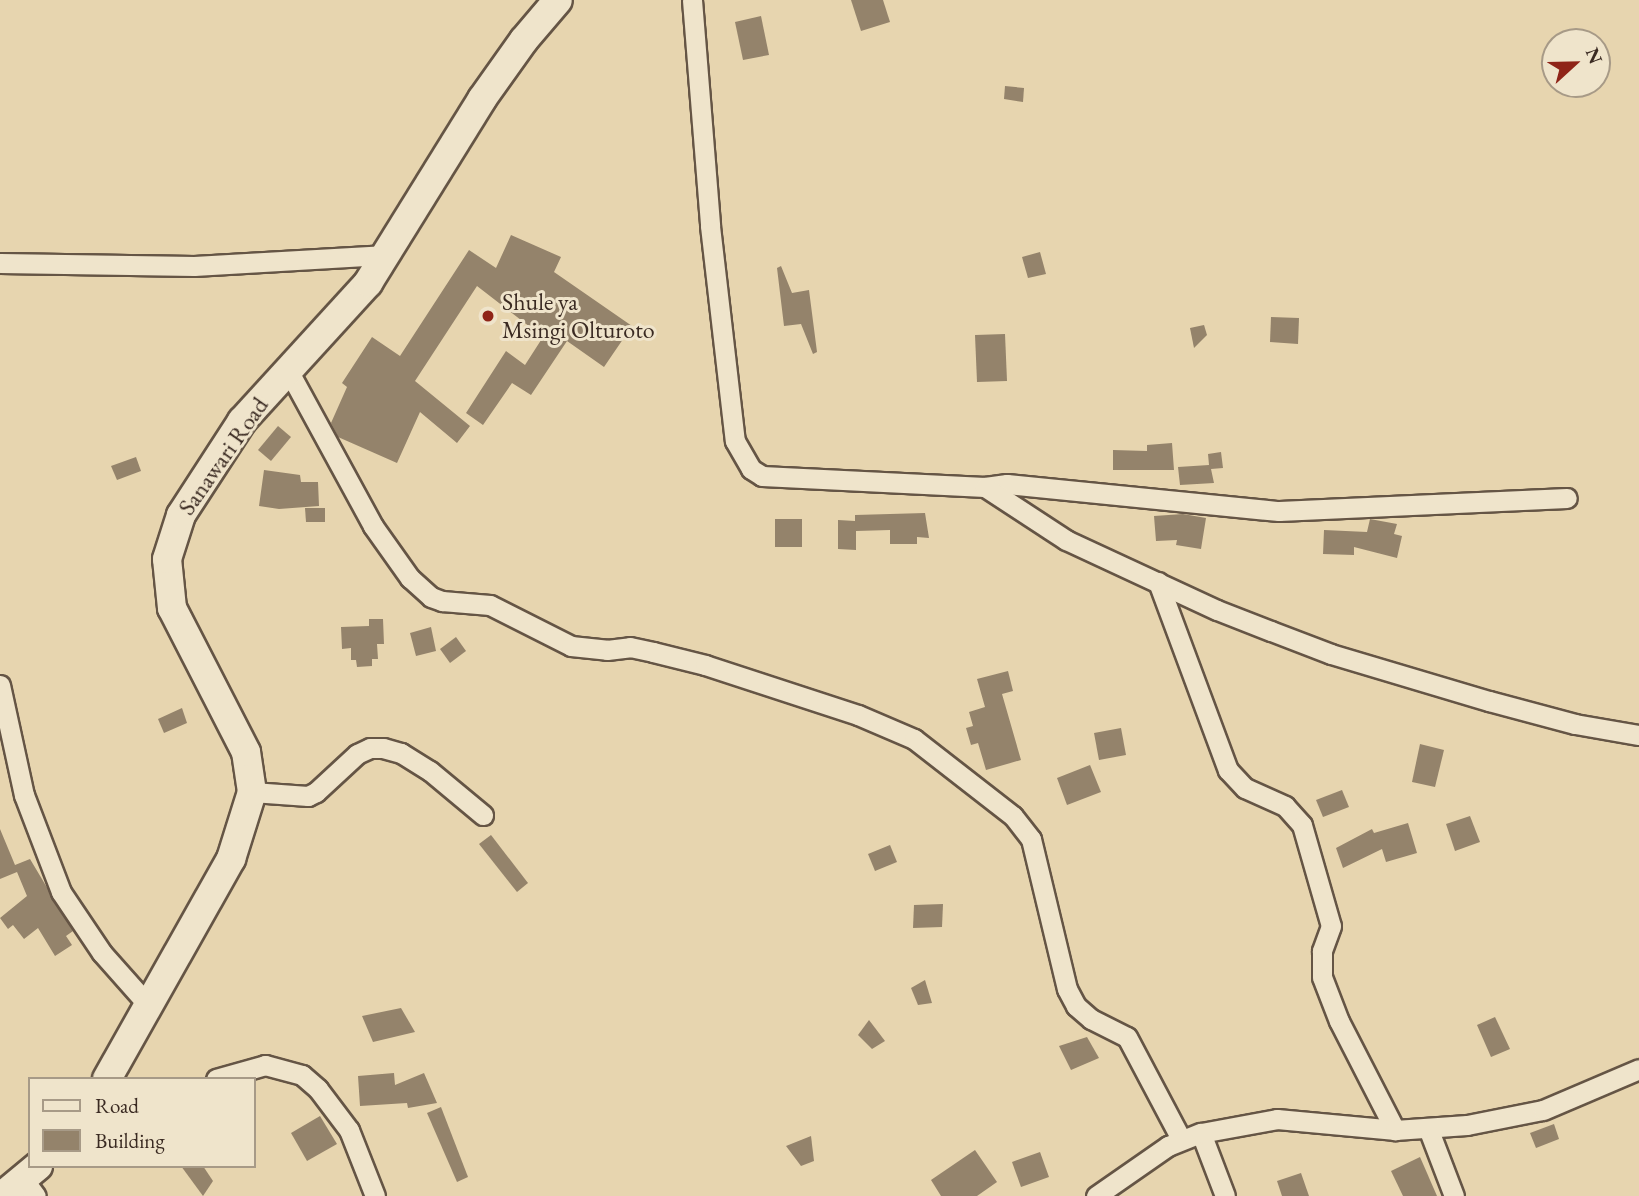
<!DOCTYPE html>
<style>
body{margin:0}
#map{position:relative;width:1639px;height:1196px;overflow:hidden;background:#e7d5af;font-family:"EB Garamond",serif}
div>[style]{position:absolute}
.building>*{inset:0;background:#94836b}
.roads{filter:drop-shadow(2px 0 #655545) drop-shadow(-2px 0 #655545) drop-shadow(0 2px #655545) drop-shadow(0 -2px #655545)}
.street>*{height:19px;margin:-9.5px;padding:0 9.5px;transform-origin:9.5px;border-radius:9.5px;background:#efe4cb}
.secondary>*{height:28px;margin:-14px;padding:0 14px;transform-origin:14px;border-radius:14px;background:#efe4cb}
.dots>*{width:19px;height:19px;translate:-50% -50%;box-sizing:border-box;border:4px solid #efe4cb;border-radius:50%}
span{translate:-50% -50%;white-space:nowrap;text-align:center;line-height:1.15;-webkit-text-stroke:6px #efe4cb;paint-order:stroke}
.poi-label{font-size:24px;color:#3a2a22}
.left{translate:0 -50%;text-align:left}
.street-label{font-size:24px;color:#3a2a22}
.legend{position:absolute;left:28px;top:1077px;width:228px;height:91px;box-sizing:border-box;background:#efe4cb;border:2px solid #a79a87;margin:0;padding:9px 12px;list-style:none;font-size:21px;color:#3a2a22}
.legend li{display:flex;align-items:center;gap:14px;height:35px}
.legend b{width:35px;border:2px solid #a79a87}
.north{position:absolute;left:1541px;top:28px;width:70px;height:70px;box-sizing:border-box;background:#efe4cb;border:2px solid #a79a87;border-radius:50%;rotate:68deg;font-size:19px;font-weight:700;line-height:28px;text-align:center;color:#3a2a22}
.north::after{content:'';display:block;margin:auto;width:24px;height:32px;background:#8f2418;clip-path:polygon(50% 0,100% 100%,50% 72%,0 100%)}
</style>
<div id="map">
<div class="building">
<div style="clip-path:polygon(851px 0,883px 0,890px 22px,861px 31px)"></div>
<div style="clip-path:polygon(761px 16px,769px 55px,743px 60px,735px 22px)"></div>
<div style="clip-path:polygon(1005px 86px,1024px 88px,1023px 102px,1004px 99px)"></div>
<div style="clip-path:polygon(511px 235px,561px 257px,554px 272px,632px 326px,604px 367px,567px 341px,531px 395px,512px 383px,483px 425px,466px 413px,506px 351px,525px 365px,543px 337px,477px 286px,415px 381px,470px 426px,457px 443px,420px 412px,397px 463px,338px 437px,331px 423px,347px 387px,342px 383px,372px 337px,400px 356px,469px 250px,496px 268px)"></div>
<div style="clip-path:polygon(1040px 252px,1046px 274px,1028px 278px,1022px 257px)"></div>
<div style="clip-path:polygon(781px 266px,792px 293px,809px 290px,817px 352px,813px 354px,801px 324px,784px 326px,777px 268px)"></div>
<div style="clip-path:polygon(1271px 317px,1299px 318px,1298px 344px,1270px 342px)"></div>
<div style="clip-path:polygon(1204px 325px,1207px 335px,1194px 348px,1190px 328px)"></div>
<div style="clip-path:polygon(1005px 334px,1007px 381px,977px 382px,975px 335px)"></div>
<div style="clip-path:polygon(278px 426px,291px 437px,271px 461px,258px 450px)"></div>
<div style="clip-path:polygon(1172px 443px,1174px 470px,1113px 470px,1113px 450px,1147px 451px,1147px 445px)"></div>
<div style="clip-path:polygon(1221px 452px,1223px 468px,1211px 469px,1214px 483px,1180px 485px,1178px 467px,1209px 465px,1208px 454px)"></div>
<div style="clip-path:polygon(136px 457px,141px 471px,117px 480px,111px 466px)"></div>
<div style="clip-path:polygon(264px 470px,300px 475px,301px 482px,318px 482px,319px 506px,279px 509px,259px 506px)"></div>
<div style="clip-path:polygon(305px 508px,325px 508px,325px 522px,306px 522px)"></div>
<div style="clip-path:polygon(925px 513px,929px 538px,917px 537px,917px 544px,890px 544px,890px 530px,856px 531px,856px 550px,838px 549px,838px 520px,855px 521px,855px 515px)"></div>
<div style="clip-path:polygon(1183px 514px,1206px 518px,1201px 549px,1176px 545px,1177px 540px,1156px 541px,1154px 516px)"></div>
<div style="clip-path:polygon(775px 519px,802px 519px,802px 547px,775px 547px)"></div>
<div style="clip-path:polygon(1370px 519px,1397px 524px,1394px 534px,1402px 536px,1397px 558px,1354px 547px,1354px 555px,1323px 554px,1324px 530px,1367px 532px)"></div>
<div style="clip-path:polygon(369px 619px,383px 619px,384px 644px,377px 644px,378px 659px,372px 659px,372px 666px,357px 667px,356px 660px,351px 660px,351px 648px,342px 649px,341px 627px,369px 626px)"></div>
<div style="clip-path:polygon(431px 627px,436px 651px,416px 656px,410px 633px)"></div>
<div style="clip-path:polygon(456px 637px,466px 651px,450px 663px,440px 649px)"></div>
<div style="clip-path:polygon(1008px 671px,1013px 691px,1002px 694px,1021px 760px,986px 770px,978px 743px,971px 745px,966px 728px,973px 726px,969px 712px,985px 707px,977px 679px)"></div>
<div style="clip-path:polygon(182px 708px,187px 723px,164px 733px,158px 719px)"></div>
<div style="clip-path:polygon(1121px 728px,1126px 755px,1099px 760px,1094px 733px)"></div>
<div style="clip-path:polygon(1420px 744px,1444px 750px,1435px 787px,1412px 782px)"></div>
<div style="clip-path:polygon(1090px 765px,1101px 792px,1067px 805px,1057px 778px)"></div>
<div style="clip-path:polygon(1342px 790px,1349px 807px,1323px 817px,1316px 800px)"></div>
<div style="clip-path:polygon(1470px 816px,1480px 842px,1455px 851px,1446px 824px)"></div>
<div style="clip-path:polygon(1408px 823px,1417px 853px,1386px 862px,1382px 849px,1343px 868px,1336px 848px,1372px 829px,1374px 833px)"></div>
<div style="clip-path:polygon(0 829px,15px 865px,30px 859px,73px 931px,66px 936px,72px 945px,55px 956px,38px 928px,24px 939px,13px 925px,8px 929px,0 918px,27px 896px,17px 872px,0 879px)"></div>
<div style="clip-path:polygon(491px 835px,528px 883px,517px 892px,479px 844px)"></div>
<div style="clip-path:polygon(890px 845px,897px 862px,875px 871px,868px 854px)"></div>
<div style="clip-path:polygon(943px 904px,942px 927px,913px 928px,914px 905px)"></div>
<div style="clip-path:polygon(925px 980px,932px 1003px,918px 1005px,911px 988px)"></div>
<div style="clip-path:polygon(401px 1008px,415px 1032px,373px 1042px,362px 1016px)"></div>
<div style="clip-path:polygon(1495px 1017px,1510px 1049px,1491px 1057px,1477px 1025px)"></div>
<div style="clip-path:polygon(869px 1020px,885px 1041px,872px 1049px,858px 1035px)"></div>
<div style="clip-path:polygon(1087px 1037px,1099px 1058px,1071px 1070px,1059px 1046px)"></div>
<div style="clip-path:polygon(394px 1073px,395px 1085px,424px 1073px,437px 1103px,408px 1108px,407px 1103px,360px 1106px,358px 1076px)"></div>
<div style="clip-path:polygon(441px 1107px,468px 1177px,457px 1182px,427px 1113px)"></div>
<div style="clip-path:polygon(320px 1116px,337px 1144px,307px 1161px,291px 1133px)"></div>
<div style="clip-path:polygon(1554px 1124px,1559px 1139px,1536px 1148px,1530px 1133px)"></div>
<div style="clip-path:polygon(811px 1136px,814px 1161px,801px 1166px,786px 1146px)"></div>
<div style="clip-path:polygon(975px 1150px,997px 1182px,977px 1196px,941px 1196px,931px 1180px)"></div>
<div style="clip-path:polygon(1040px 1152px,1049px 1177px,1021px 1187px,1012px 1162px)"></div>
<div style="clip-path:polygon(1420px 1157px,1437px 1196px,1403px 1196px,1391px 1171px)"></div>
<div style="clip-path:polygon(181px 1166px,203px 1166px,213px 1181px,203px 1196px)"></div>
<div style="clip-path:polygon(1301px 1173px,1309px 1196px,1282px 1196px,1277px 1181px)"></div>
</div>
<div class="roads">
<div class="street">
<div style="left:692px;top:0;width:227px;rotate:85.4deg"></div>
<div style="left:710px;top:226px;width:216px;rotate:83.4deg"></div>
<div style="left:735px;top:441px;width:32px;rotate:60deg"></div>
<div style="left:751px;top:469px;width:13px;rotate:32deg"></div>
<div style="left:762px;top:476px;width:223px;rotate:2.8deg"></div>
<div style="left:985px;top:487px;width:22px;rotate:-8deg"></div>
<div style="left:1007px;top:484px;width:273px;rotate:5.7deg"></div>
<div style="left:1279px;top:511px;width:288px;rotate:-2.6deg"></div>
<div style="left:0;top:263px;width:194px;rotate:0.9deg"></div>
<div style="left:194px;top:266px;width:193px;rotate:-3.3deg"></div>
<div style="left:288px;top:370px;width:178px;rotate:61.4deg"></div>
<div style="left:373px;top:526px;width:64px;rotate:54.6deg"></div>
<div style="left:410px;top:578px;width:28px;rotate:42deg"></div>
<div style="left:431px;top:597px;width:12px;rotate:20deg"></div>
<div style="left:442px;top:601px;width:48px;rotate:4.8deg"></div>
<div style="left:490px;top:605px;width:91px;rotate:26.8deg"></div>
<div style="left:571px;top:646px;width:36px;rotate:6deg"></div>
<div style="left:607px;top:650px;width:23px;rotate:-7deg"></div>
<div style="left:630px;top:647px;width:24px;rotate:12deg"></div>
<div style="left:653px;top:652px;width:54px;rotate:14deg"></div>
<div style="left:705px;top:665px;width:161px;rotate:18.1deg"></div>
<div style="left:858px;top:715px;width:61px;rotate:23.2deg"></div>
<div style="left:914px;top:739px;width:125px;rotate:37.9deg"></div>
<div style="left:1013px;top:816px;width:29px;rotate:52deg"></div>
<div style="left:1031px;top:839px;width:154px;rotate:76.5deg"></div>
<div style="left:1067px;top:989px;width:19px;rotate:62deg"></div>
<div style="left:1076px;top:1006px;width:20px;rotate:41deg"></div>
<div style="left:1091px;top:1019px;width:40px;rotate:26.6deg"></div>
<div style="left:1127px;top:1037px;width:115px;rotate:62.1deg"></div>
<div style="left:985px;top:487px;width:97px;rotate:33.2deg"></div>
<div style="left:1066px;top:540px;width:166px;rotate:24.9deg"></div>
<div style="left:1217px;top:610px;width:58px;rotate:21.3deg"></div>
<div style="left:1271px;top:631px;width:64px;rotate:21deg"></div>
<div style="left:1331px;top:654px;width:165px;rotate:16.6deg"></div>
<div style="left:1489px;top:701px;width:89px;rotate:15deg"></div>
<div style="left:1575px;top:724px;width:65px;rotate:9.8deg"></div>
<div style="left:1158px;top:582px;width:201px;rotate:69.6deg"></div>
<div style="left:1228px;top:770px;width:25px;rotate:47deg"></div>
<div style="left:1245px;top:788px;width:44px;rotate:24.2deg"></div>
<div style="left:1285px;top:806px;width:25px;rotate:48deg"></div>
<div style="left:1302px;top:825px;width:105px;rotate:74deg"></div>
<div style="left:1331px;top:926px;width:27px;rotate:110deg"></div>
<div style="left:1322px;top:951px;width:26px;rotate:90deg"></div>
<div style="left:1322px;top:977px;width:47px;rotate:68.9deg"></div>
<div style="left:1339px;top:1021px;width:123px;rotate:62.8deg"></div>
<div style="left:0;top:685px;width:113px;rotate:77.7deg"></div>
<div style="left:24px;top:795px;width:104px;rotate:69.1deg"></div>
<div style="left:61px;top:892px;width:73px;rotate:56.1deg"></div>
<div style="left:102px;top:953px;width:71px;rotate:48.4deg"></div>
<div style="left:252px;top:792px;width:56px;rotate:4.1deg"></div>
<div style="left:308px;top:796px;width:9px;rotate:-27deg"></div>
<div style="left:316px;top:792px;width:56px;rotate:-42.8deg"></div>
<div style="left:357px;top:754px;width:14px;rotate:-25deg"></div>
<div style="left:370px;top:748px;width:13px"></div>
<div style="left:383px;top:748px;width:19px;rotate:16deg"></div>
<div style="left:401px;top:753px;width:34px;rotate:32deg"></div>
<div style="left:430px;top:771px;width:69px;rotate:39.7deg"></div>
<div style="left:216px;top:1079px;width:51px;rotate:-15.9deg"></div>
<div style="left:265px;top:1065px;width:38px;rotate:15deg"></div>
<div style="left:302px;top:1075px;width:21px;rotate:41deg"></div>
<div style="left:318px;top:1089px;width:51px;rotate:52.9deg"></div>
<div style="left:349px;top:1130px;width:71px;rotate:68.5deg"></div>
<div style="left:1428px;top:1128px;width:73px;rotate:69.1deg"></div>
<div style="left:1201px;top:1133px;width:67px;rotate:69.1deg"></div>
<div style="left:23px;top:1179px;width:21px;rotate:53deg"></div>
<div style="left:1096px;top:1196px;width:88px;rotate:-34.8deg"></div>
<div style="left:1168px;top:1146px;width:35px;rotate:-22deg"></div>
<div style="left:1201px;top:1133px;width:77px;rotate:-10.4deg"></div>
<div style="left:1277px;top:1119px;width:119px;rotate:5.3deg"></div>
<div style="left:1395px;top:1130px;width:72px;rotate:-4deg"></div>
<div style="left:1467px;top:1125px;width:77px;rotate:-11.2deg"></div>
<div style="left:1543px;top:1110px;width:104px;rotate:-23.1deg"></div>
</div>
<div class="secondary">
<div style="left:107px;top:1079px;width:253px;rotate:-60.6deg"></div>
<div style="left:231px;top:859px;width:70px;rotate:-72.6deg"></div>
<div style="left:252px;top:792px;width:40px;rotate:-98.5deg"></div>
<div style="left:246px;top:752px;width:162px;rotate:-117.2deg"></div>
<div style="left:172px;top:608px;width:49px;rotate:-95.8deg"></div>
<div style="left:167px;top:559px;width:46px;rotate:-72.3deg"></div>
<div style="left:181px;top:515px;width:112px;rotate:-57deg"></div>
<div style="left:242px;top:421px;width:187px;rotate:-47.6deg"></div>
<div style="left:368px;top:283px;width:216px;rotate:-58.2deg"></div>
<div style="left:482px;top:99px;width:72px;rotate:-54.6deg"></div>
<div style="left:524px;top:40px;width:52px;rotate:-49.6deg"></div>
<div style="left:2px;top:1196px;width:47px;rotate:-39.8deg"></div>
</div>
</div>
<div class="dots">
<div style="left:488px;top:316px;background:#8f2418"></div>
</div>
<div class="poi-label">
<span class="left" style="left:502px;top:316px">Shule ya<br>Msingi Olturoto</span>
</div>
<div class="street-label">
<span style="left:223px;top:456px;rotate:-55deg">Sanawari Road</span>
</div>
<ul class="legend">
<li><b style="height:9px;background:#efe4cb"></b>Road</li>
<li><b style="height:19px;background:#94836b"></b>Building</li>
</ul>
<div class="north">N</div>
</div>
